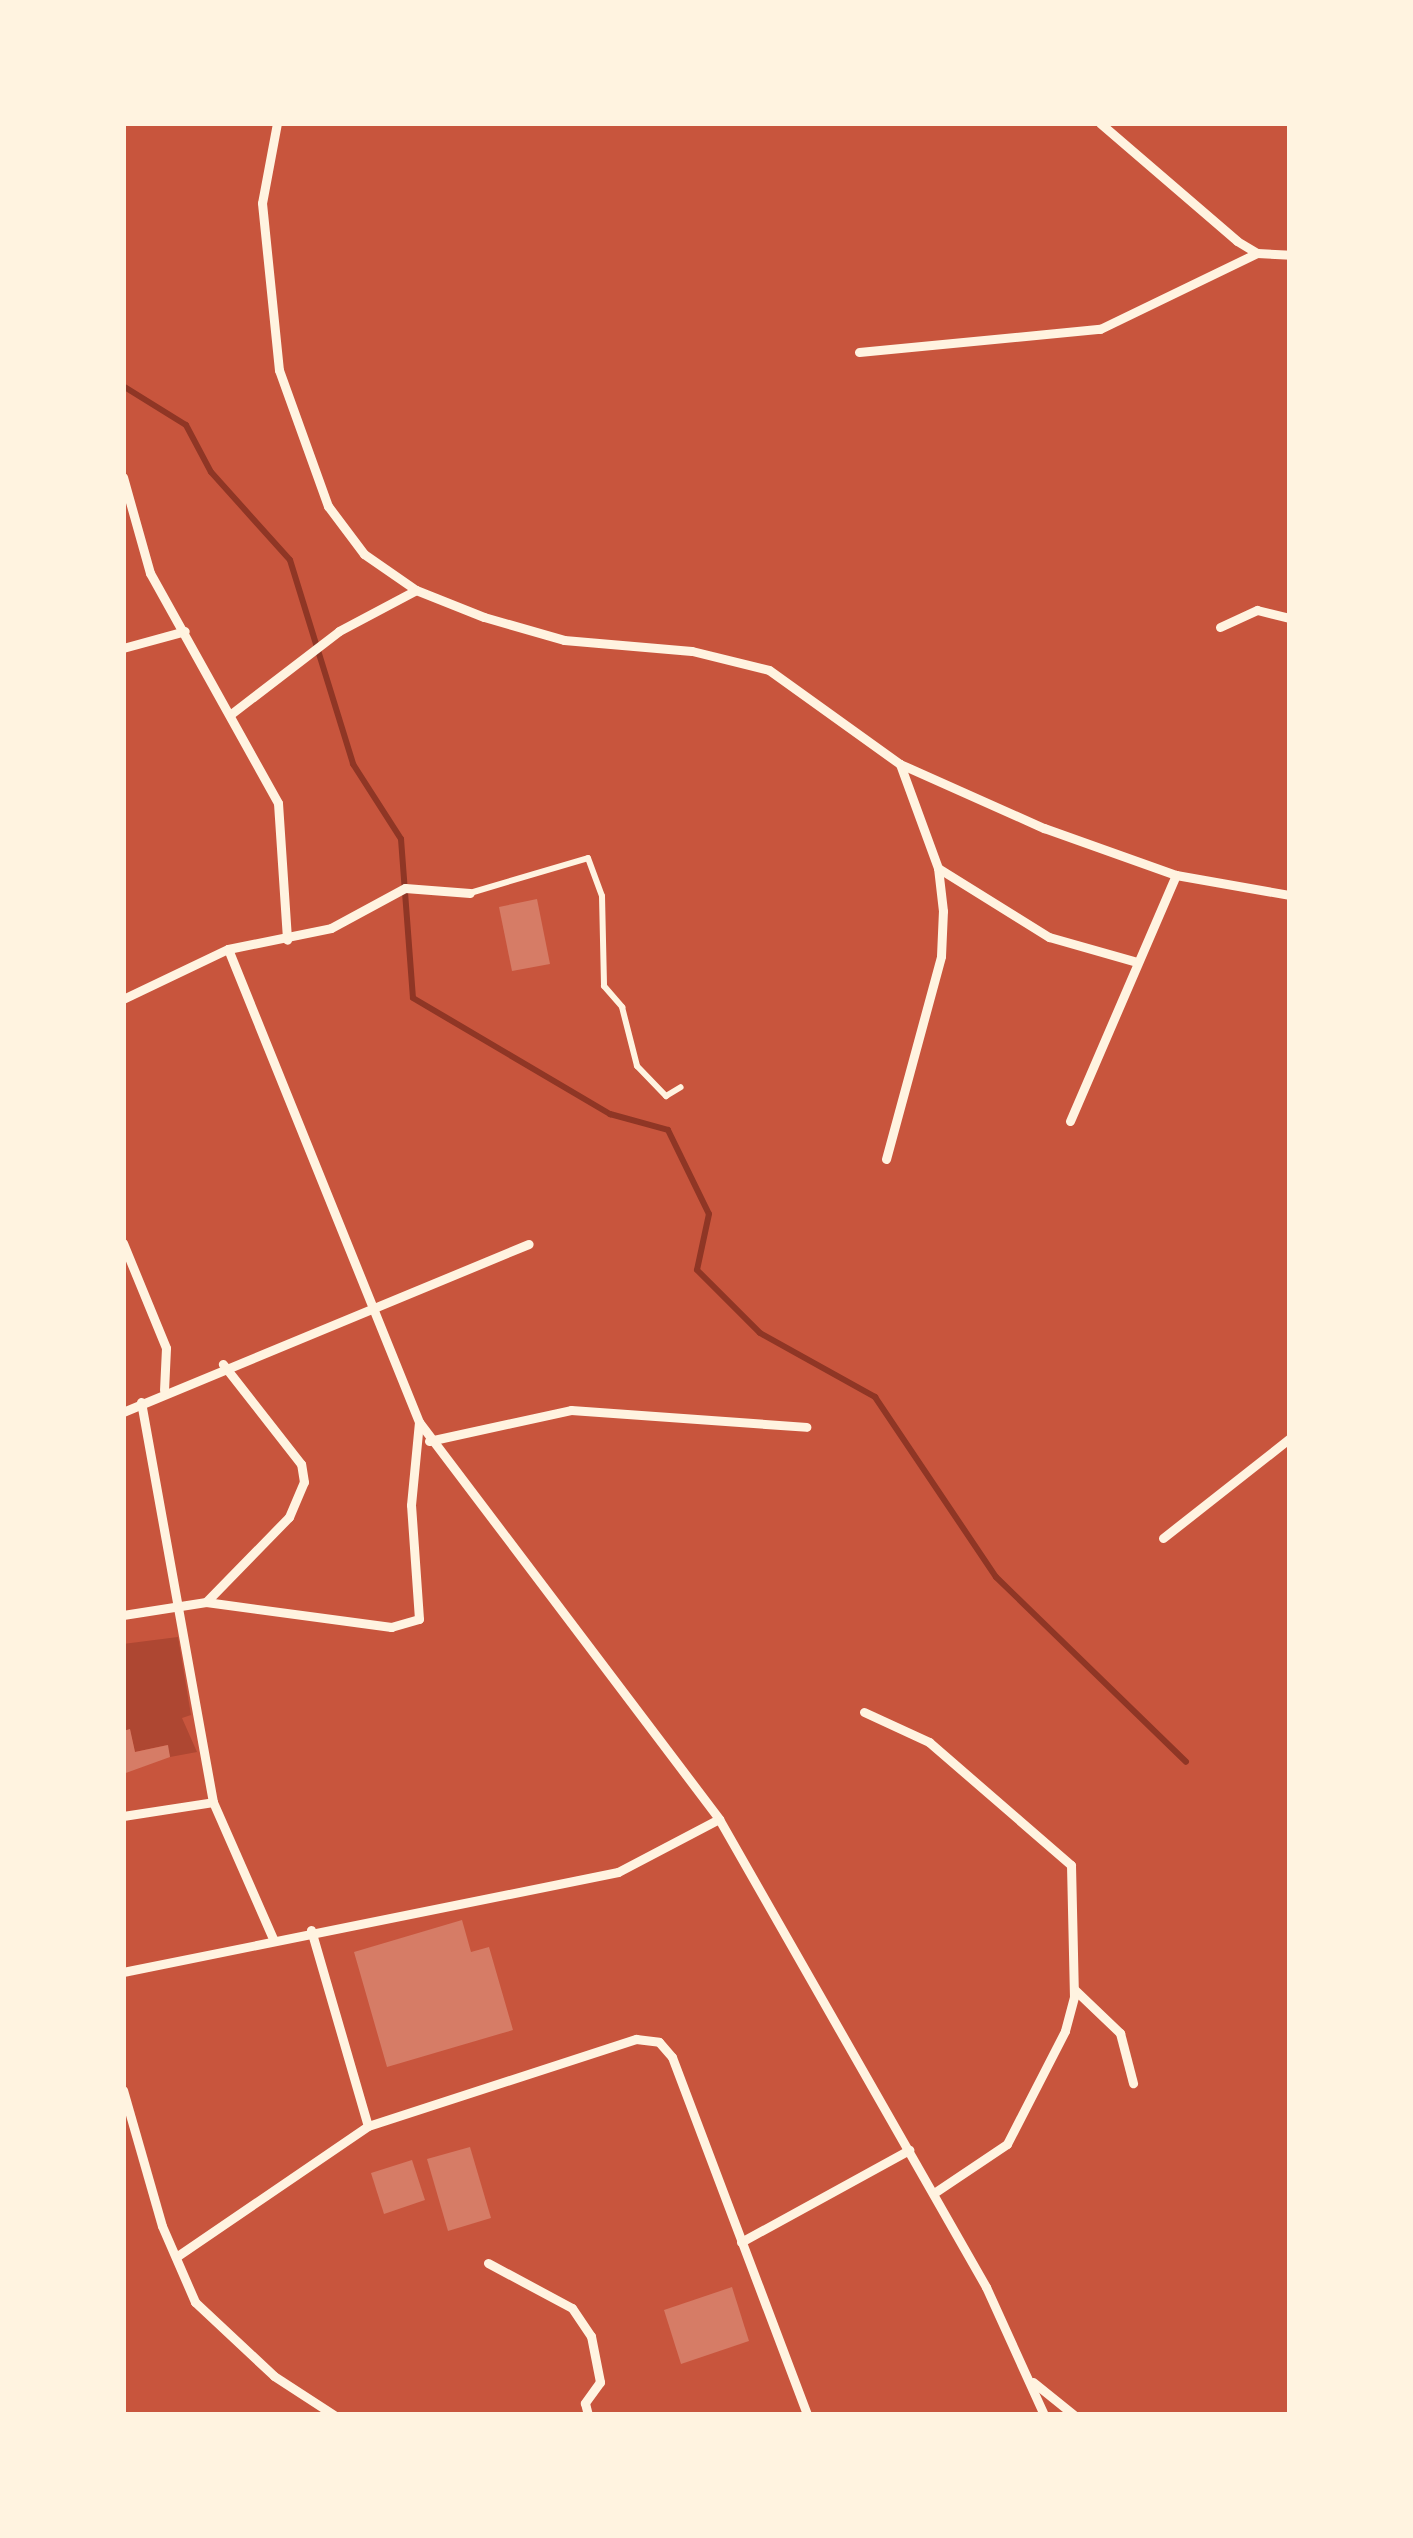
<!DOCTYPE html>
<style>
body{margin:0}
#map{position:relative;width:1413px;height:2538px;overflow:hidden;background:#c8553d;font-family:Figtree,sans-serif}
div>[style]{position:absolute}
.green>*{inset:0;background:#ae4732}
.stream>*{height:6px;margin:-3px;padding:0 3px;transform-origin:3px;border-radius:3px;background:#8f3625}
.building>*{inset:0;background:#d67c66}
.pedestrian>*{height:6px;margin:-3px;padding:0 3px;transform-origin:3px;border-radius:3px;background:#fff3e0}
.minor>*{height:9px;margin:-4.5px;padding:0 4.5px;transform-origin:4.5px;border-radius:4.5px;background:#fff3e0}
span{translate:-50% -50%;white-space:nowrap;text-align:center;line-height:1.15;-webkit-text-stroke:9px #fff3e0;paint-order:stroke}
.frame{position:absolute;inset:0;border:126px solid #fff3e0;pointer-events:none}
</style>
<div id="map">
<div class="green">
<div style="clip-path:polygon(178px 1637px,191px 1715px,182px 1718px,197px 1752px,170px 1757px,167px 1745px,135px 1752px,130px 1730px,123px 1731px,123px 1644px)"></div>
</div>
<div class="stream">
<div style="left:123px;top:386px;width:74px;rotate:31.8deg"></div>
<div style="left:186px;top:425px;width:53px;rotate:62deg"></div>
<div style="left:211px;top:472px;width:118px;rotate:48.1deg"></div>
<div style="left:290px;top:560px;width:214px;rotate:72.8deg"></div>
<div style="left:353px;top:764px;width:89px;rotate:57.4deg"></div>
<div style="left:401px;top:839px;width:159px;rotate:85.7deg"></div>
<div style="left:413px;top:998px;width:229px;rotate:30.5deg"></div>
<div style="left:610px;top:1114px;width:60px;rotate:15.4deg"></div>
<div style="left:668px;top:1130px;width:93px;rotate:64deg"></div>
<div style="left:709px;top:1214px;width:57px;rotate:102.1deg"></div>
<div style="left:697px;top:1270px;width:89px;rotate:45deg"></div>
<div style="left:760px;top:1333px;width:132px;rotate:29.1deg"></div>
<div style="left:875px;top:1397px;width:217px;rotate:56.1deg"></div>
<div style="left:996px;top:1577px;width:265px;rotate:44.2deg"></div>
</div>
<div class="building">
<div style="clip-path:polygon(537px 899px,550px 964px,512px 971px,499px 907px)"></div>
<div style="clip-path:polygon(130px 1729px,135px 1752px,168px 1745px,170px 1757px,123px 1774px,123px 1731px)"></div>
<div style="clip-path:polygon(462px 1920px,471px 1952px,489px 1947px,513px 2030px,387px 2067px,354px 1952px)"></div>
<div style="clip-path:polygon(470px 2147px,491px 2218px,448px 2231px,427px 2159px)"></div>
<div style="clip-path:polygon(412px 2160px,425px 2200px,384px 2214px,371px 2173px)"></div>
<div style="clip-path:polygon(732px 2287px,749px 2341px,681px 2364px,664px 2310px)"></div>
</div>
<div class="pedestrian">
<div style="left:470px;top:893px;width:123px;rotate:-16.5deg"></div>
<div style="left:588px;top:858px;width:40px;rotate:69.8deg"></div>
<div style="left:602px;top:896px;width:90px;rotate:88.7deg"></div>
<div style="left:604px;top:986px;width:28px;rotate:49deg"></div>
<div style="left:622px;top:1007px;width:61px;rotate:75.7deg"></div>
<div style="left:637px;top:1066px;width:42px;rotate:46deg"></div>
<div style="left:666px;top:1096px;width:17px;rotate:-31deg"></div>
</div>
<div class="minor">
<div style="left:277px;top:123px;width:81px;rotate:100.6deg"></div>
<div style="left:262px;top:203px;width:168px;rotate:84.2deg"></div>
<div style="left:279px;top:370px;width:145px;rotate:70.2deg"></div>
<div style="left:328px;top:506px;width:60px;rotate:53.1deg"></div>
<div style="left:364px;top:554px;width:63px;rotate:34.7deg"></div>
<div style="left:416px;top:590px;width:73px;rotate:21.7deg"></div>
<div style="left:484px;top:617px;width:83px;rotate:16deg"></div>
<div style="left:564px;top:640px;width:128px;rotate:4.9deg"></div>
<div style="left:692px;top:651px;width:79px;rotate:13.9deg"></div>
<div style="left:769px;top:670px;width:161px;rotate:35.7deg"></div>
<div style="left:900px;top:764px;width:158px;rotate:24deg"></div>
<div style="left:1044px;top:828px;width:140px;rotate:19.6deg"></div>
<div style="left:1176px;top:875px;width:116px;rotate:10deg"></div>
<div style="left:1100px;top:123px;width:181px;rotate:40.7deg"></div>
<div style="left:1237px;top:241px;width:23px;rotate:31deg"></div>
<div style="left:1257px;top:253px;width:33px;rotate:3deg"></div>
<div style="left:859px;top:352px;width:242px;rotate:-5.5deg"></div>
<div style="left:1100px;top:329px;width:174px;rotate:-25.8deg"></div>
<div style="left:123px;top:477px;width:100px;rotate:74.3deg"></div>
<div style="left:150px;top:573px;width:263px;rotate:60.9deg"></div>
<div style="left:278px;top:803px;width:137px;rotate:86.2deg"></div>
<div style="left:1220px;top:627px;width:41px;rotate:-24.7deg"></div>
<div style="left:1257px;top:610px;width:34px;rotate:14deg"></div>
<div style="left:123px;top:648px;width:64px;rotate:-15.3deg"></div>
<div style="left:231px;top:714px;width:136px;rotate:-37.5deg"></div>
<div style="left:339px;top:631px;width:87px;rotate:-28deg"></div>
<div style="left:938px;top:868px;width:131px;rotate:31.9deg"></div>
<div style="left:1049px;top:937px;width:91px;rotate:15.9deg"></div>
<div style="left:228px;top:949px;width:510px;rotate:68.01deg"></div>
<div style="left:419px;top:1422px;width:498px;rotate:52.9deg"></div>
<div style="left:719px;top:1819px;width:539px;rotate:60.29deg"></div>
<div style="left:986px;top:2287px;width:141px;rotate:65.6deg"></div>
<div style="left:123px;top:999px;width:116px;rotate:-25.5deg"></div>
<div style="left:228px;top:949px;width:105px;rotate:-11.5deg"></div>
<div style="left:331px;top:928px;width:84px;rotate:-28.4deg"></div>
<div style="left:405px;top:888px;width:65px;rotate:4.4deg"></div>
<div style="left:1070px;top:1121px;width:268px;rotate:-66.7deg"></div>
<div style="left:886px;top:1159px;width:210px;rotate:-74.8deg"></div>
<div style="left:941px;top:956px;width:45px;rotate:-87.5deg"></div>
<div style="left:943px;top:911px;width:43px;rotate:-96.6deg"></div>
<div style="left:938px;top:868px;width:111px;rotate:-110.1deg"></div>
<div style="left:123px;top:1243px;width:113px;rotate:67.7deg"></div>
<div style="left:166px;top:1348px;width:42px;rotate:92.7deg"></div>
<div style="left:141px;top:1402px;width:406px;rotate:79.8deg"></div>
<div style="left:213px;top:1802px;width:150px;rotate:66.3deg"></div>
<div style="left:123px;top:1412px;width:439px;rotate:-22.5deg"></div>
<div style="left:429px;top:1441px;width:145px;rotate:-12.3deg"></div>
<div style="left:571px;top:1410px;width:236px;rotate:4.1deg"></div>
<div style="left:1163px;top:1538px;width:162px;rotate:-38.2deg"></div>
<div style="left:206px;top:1602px;width:119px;rotate:-45.7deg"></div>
<div style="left:289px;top:1517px;width:38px;rotate:-67deg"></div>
<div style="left:304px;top:1482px;width:18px;rotate:-99deg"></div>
<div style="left:301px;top:1464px;width:127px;rotate:-128deg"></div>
<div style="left:123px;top:1615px;width:84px;rotate:-8.9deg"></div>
<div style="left:206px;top:1602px;width:187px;rotate:7.7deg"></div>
<div style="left:391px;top:1627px;width:29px;rotate:-16deg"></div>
<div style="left:419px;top:1619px;width:114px;rotate:-94deg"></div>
<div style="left:411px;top:1505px;width:83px;rotate:-84.5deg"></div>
<div style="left:864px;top:1712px;width:72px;rotate:24.8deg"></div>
<div style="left:929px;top:1742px;width:188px;rotate:40.9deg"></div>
<div style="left:1071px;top:1865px;width:132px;rotate:88.7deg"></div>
<div style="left:1074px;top:1997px;width:35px;rotate:105deg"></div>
<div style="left:1065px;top:2031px;width:127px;rotate:117.2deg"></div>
<div style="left:1007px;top:2144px;width:88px;rotate:146.1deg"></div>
<div style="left:123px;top:1816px;width:91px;rotate:-8.8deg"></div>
<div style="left:311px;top:1930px;width:204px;rotate:73.8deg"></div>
<div style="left:123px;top:1972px;width:505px;rotate:-11.42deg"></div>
<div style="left:618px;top:1872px;width:114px;rotate:-27.7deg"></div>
<div style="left:1074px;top:1989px;width:64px;rotate:43.7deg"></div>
<div style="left:1120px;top:2033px;width:52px;rotate:75.4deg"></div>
<div style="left:123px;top:2090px;width:141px;rotate:74deg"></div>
<div style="left:162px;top:2226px;width:83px;rotate:66.5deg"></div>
<div style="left:195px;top:2302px;width:108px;rotate:43.1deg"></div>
<div style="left:274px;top:2376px;width:72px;rotate:33deg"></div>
<div style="left:741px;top:2242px;width:192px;rotate:-28.7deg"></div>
<div style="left:176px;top:2257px;width:232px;rotate:-34.3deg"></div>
<div style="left:368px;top:2126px;width:282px;rotate:-18deg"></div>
<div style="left:636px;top:2039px;width:23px;rotate:7deg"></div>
<div style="left:659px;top:2042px;width:20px;rotate:49deg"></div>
<div style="left:672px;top:2057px;width:383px;rotate:69.3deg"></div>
<div style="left:488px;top:2263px;width:95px;rotate:28.2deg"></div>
<div style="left:572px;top:2308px;width:34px;rotate:56deg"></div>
<div style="left:591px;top:2336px;width:47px;rotate:78.9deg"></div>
<div style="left:600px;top:2382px;width:26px;rotate:126deg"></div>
<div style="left:585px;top:2403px;width:12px;rotate:76deg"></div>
<div style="left:1033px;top:2382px;width:53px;rotate:38.8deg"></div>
</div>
<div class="frame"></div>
</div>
